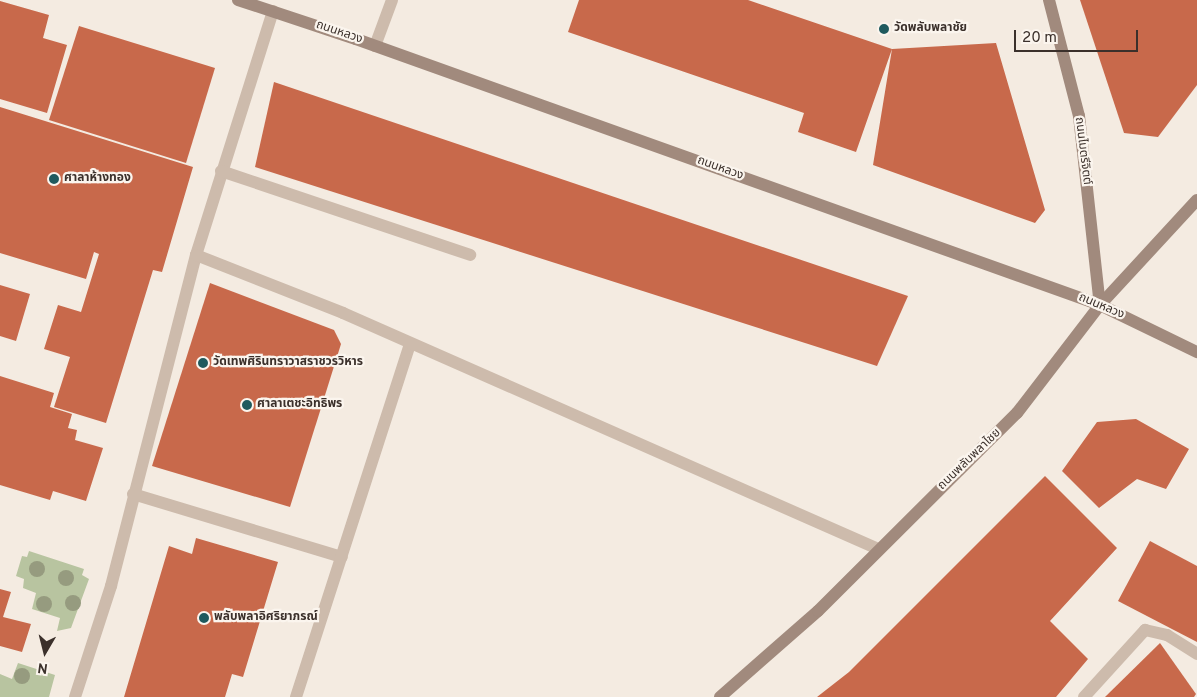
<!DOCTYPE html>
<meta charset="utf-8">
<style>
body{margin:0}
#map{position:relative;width:1197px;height:697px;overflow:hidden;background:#f4ebe1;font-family:Overpass,"Noto Sans Thai",sans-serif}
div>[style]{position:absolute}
.green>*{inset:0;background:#b8c4a0}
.building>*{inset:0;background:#c8694b}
.lane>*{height:12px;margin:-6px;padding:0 6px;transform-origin:6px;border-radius:6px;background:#cdbbac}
.street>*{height:12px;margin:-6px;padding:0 6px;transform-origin:6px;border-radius:6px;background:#cdbbac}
.secondary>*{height:12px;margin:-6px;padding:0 6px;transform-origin:6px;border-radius:6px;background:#a18a7d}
.trees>*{width:16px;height:16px;margin:-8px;border-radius:50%;background:#969b7f}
.dots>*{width:14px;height:14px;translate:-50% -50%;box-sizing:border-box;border:2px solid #fbf5ee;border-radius:50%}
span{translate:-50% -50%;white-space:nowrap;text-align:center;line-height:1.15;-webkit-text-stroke:4.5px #fbf5ee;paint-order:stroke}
.poi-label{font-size:12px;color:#3b302b;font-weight:700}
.left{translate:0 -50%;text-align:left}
.street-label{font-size:12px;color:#3b302b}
.north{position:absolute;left:20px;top:627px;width:50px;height:50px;-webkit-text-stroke:4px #fbf5ee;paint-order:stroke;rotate:188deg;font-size:14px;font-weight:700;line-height:20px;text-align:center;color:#3b302b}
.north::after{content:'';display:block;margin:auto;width:18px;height:22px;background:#3b302b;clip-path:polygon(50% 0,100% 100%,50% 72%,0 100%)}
.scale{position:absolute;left:1014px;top:30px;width:124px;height:22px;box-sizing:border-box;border:2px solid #3b302b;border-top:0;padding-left:6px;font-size:15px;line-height:18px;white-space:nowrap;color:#3b302b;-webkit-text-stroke:4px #fbf5ee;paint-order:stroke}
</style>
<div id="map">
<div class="green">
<div style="clip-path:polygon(29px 551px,84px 569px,82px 575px,89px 579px,71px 628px,57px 631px,60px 618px,32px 609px,36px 593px,23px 588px,24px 579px,16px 576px,22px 556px,27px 557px)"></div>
<div style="clip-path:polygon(18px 663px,55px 675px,49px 697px,0 697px,0 674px,12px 679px)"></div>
</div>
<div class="building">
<div style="clip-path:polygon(579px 0,748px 0,892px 49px,996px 43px,1045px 210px,1035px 223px,873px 165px,892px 49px,856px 152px,798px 132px,804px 113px,568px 32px)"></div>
<div style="clip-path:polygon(1080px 0,1197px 0,1197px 85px,1158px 137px,1124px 133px)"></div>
<div style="clip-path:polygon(0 1px,49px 15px,43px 38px,67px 45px,47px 113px,0 99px)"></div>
<div style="clip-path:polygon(79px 26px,215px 68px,186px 163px,49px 120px)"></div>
<div style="clip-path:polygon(274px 82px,908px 296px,877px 366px,255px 167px)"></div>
<div style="clip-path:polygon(0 107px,193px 167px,162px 272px,153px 270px,106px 423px,54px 407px,70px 357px,44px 349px,58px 305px,81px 312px,99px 254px,94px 252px,86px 279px,0 253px)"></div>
<div style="clip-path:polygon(210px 283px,334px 330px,341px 344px,290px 507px,152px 466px)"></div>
<div style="clip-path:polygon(0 285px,30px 294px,16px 341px,0 336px)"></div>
<div style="clip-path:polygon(0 376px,54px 393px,50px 407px,72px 414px,68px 428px,77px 430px,75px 440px,103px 448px,86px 501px,53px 491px,50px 500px,0 485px)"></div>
<div style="clip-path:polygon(1136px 419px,1189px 449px,1166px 489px,1137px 479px,1099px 508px,1062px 471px,1097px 422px)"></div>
<div style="clip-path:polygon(1045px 476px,1117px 548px,1050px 621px,1088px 659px,1056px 697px,817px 697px,849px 672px)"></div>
<div style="clip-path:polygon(196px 538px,278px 562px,243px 677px,232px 674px,225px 697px,124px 697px,169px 546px,192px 554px)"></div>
<div style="clip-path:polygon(1150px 541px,1197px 566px,1197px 642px,1118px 601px)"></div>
<div style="clip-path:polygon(0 589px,11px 592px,3px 617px,31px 624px,22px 652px,0 646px)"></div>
<div style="clip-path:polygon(1160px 643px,1196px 694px,1194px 697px,1105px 697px)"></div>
</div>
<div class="lane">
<div style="left:375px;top:46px;width:49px;rotate:-69.7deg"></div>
<div style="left:133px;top:494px;width:218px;rotate:16.8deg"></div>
<div style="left:75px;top:697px;width:117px;rotate:-72deg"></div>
<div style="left:111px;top:586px;width:342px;rotate:-75.6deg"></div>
<div style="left:296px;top:697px;width:370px;rotate:-72.1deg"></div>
</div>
<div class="street">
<div style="left:273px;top:11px;width:256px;rotate:107.5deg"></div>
<div style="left:196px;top:255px;width:158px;rotate:21.5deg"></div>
<div style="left:343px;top:313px;width:585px;rotate:23.8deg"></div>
<div style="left:221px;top:171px;width:263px;rotate:18.6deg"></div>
<div style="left:1084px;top:697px;width:91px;rotate:-47.7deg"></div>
<div style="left:1145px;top:630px;width:23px;rotate:13deg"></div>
<div style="left:1167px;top:635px;width:36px;rotate:32deg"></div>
</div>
<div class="secondary">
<div style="left:238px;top:0;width:124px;rotate:18.3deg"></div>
<div style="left:356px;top:39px;width:790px;rotate:19.67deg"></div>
<div style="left:1100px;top:305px;width:108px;rotate:25.9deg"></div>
<div style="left:1049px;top:0;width:120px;rotate:75.5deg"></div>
<div style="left:1079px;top:116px;width:190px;rotate:83.7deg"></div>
<div style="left:720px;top:697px;width:130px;rotate:-41.3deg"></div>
<div style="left:818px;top:611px;width:281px;rotate:-44.9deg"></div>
<div style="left:1017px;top:413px;width:136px;rotate:-52.5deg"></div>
<div style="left:1100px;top:305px;width:143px;rotate:-47.3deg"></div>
</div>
<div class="trees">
<div style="left:37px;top:569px"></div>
<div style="left:66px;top:578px"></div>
<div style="left:73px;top:603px"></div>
<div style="left:44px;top:604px"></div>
<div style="left:22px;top:676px"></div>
</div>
<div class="dots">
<div style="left:884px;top:29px;background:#1f5a5e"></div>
<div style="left:54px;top:179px;background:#1f5a5e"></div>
<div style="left:203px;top:363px;background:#1f5a5e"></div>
<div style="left:247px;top:405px;background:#1f5a5e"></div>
<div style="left:204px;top:618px;background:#1f5a5e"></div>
</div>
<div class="poi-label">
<span class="left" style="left:894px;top:29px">วัดพลับพลาชัย</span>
<span class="left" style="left:64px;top:179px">ศาลาห้างทอง</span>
<span class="left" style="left:213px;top:363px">วัดเทพศิรินทราวาสราชวรวิหาร</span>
<span class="left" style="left:257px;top:405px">ศาลาเตชะอิทธิพร</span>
<span class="left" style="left:214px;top:618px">พลับพลาอิศริยาภรณ์</span>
</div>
<div class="street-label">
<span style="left:339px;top:33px;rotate:19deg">ถนนหลวง</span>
<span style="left:1082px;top:151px;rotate:83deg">ถนนไมตรีจิตต์</span>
<span style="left:720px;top:169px;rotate:20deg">ถนนหลวง</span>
<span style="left:1101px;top:307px;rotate:23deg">ถนนหลวง</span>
<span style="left:970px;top:460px;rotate:-44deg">ถนนพลับพลาไชย</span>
</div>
<div class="north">N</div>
<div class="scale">20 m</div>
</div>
